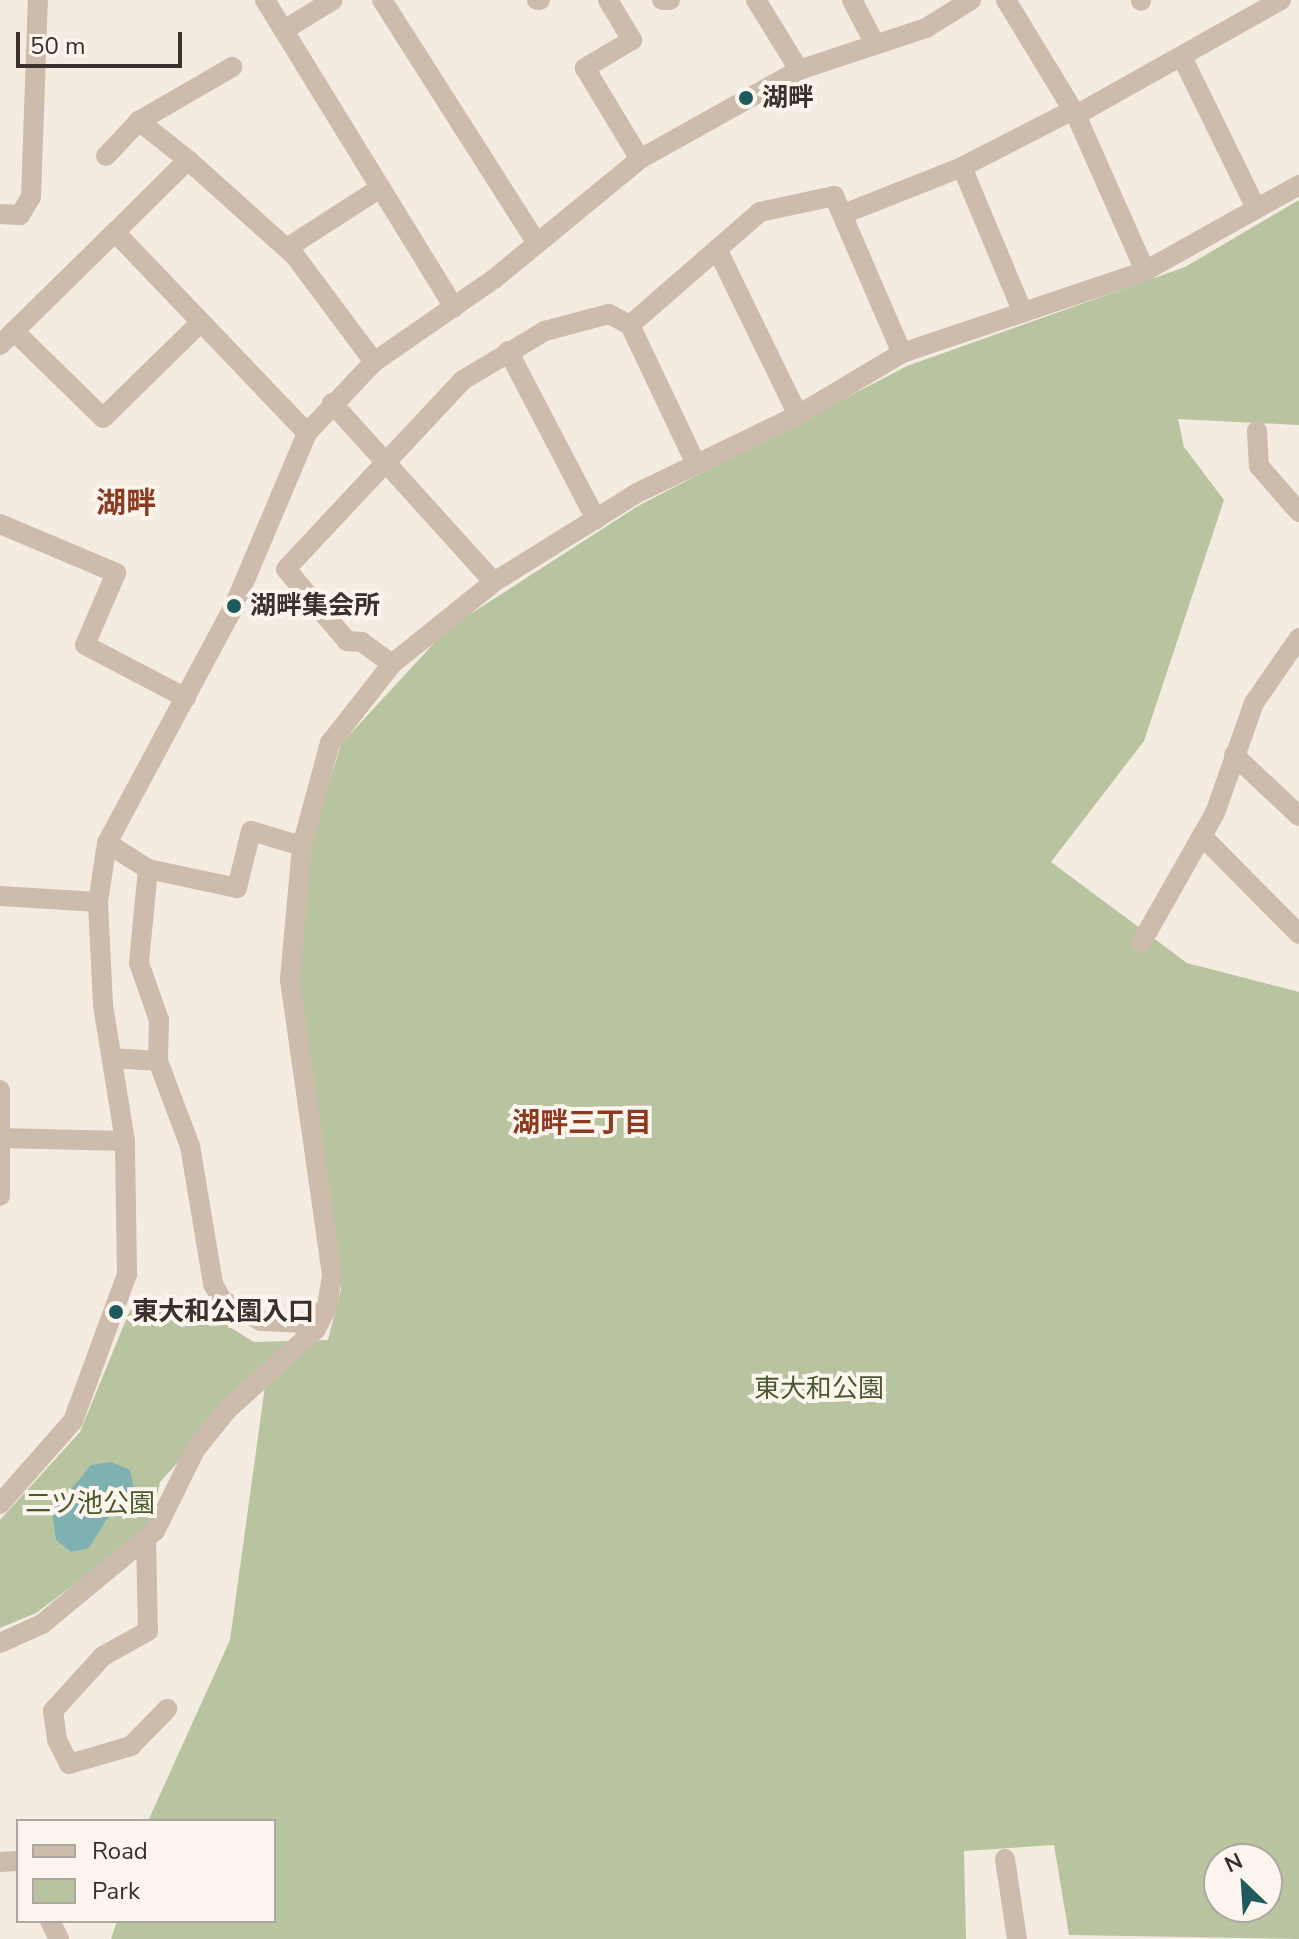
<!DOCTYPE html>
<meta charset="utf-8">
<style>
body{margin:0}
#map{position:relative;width:1299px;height:1939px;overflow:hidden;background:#f4ebe1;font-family:"Nunito Sans","Noto Sans JP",sans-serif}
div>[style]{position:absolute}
.green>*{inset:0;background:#b8c4a0}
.water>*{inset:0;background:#7fb0b2}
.minor>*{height:20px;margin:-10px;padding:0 10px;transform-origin:10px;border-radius:10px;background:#cdbbac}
.dots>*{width:22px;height:22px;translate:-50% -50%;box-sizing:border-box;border:4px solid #fbf5ee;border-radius:50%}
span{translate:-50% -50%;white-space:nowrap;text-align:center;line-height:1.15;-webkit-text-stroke:8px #fbf5ee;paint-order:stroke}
.poi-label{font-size:26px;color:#3b302b;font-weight:700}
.left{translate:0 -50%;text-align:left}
.park-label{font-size:26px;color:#4a5a2e}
.neighbourhood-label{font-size:28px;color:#8c3b22;font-weight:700}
.quarter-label{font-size:30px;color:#8c3b22;font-weight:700}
.legend{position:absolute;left:16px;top:1819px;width:260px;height:104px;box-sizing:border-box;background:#fbf5ee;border:2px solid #aea6a0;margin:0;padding:10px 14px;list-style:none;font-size:24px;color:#3b302b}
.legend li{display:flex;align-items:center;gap:16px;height:40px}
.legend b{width:40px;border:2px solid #aea6a0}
.north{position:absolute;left:1203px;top:1843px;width:80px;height:80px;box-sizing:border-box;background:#fbf5ee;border:2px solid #aea6a0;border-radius:50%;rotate:335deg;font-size:22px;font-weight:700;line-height:32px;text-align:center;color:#3b302b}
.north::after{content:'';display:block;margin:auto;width:28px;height:36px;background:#1f5a5e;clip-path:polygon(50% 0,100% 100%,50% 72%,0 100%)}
.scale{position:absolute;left:16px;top:32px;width:166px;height:36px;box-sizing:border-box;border:4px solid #3b302b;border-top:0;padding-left:10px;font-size:24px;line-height:28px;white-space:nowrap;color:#3b302b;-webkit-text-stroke:6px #fbf5ee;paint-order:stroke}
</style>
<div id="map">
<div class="green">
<div style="clip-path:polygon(evenodd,1299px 200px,1299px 425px,1178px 419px,1184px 447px,1224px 500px,1144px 741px,1051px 862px,1187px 963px,1299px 992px,1299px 1939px,1069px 1935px,1054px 1845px,964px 1851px,966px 1939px,111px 1939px,117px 1921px,274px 1921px,274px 1821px,148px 1821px,230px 1640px,268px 1364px,160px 1482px,150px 1528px,36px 1613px,0 1628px,0 1520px,80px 1432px,130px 1310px,197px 1307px,254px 1342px,328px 1340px,341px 1289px,299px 984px,312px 841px,341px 744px,447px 629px,638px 506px,907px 366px,1185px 267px,1299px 200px,1219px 1859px,1267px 1859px,1267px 1907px,1219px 1907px,1219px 1859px)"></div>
</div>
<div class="water">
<div style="clip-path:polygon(111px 1462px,130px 1470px,136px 1498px,106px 1520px,89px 1548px,71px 1552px,56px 1540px,52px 1513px,91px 1465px)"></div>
</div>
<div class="minor">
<div style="left:265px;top:0;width:361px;rotate:58.4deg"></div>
<div style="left:382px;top:0;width:287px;rotate:57.5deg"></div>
<div style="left:537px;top:0;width:3px"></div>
<div style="left:608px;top:0;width:47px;rotate:59deg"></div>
<div style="left:632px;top:40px;width:55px;rotate:149.2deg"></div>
<div style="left:585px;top:68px;width:106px;rotate:58.9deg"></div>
<div style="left:662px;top:0;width:8px"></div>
<div style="left:756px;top:0;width:82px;rotate:58.4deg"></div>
<div style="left:852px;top:0;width:47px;rotate:62.4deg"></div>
<div style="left:1006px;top:0;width:135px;rotate:58.7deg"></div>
<div style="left:1076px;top:115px;width:171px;rotate:66.1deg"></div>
<div style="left:1141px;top:0;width:1px;rotate:90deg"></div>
<div style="left:284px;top:30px;width:57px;rotate:-31.5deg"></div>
<div style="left:1183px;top:59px;width:164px;rotate:63.9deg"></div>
<div style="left:1076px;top:115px;width:235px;rotate:-29.3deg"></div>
<div style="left:106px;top:156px;width:48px;rotate:-46.7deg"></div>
<div style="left:188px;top:160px;width:63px;rotate:-141.5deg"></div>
<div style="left:139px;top:121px;width:108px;rotate:-30.1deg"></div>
<div style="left:962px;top:167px;width:158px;rotate:67.3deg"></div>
<div style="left:846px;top:213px;width:125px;rotate:-21.6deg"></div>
<div style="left:962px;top:167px;width:125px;rotate:-27.2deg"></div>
<div style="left:0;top:214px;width:20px;rotate:3deg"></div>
<div style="left:20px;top:215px;width:21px;rotate:-59deg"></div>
<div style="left:31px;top:197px;width:197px;rotate:-88deg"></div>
<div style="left:115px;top:232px;width:103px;rotate:-44.6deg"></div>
<div style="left:188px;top:160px;width:144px;rotate:41.9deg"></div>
<div style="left:295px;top:256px;width:132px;rotate:53.3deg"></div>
<div style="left:287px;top:248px;width:111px;rotate:-32.8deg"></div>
<div style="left:717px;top:249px;width:185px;rotate:64deg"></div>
<div style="left:630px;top:325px;width:172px;rotate:-41deg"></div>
<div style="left:760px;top:212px;width:76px;rotate:-12.2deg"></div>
<div style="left:834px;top:196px;width:171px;rotate:66.6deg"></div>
<div style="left:14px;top:331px;width:124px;rotate:44.3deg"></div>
<div style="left:103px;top:418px;width:137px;rotate:-44.4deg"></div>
<div style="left:0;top:345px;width:161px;rotate:-44.5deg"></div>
<div style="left:115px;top:232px;width:278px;rotate:46.3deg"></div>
<div style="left:508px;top:351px;width:190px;rotate:62.4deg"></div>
<div style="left:332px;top:403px;width:241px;rotate:47.9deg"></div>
<div style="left:1257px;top:431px;width:35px;rotate:87deg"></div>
<div style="left:1259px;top:466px;width:61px;rotate:49deg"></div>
<div style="left:0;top:524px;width:126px;rotate:22.9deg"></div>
<div style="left:116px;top:573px;width:78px;rotate:113.3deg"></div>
<div style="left:85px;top:645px;width:114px;rotate:27.7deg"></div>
<div style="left:392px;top:664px;width:37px;rotate:-144deg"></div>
<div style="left:362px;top:642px;width:15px;rotate:-176deg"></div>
<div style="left:347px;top:641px;width:94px;rotate:-130.3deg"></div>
<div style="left:286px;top:569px;width:259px;rotate:-46.9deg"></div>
<div style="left:463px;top:380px;width:96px;rotate:-30.9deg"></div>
<div style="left:545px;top:331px;width:66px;rotate:-14.9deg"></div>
<div style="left:609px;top:314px;width:24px;rotate:28deg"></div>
<div style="left:630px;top:325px;width:154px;rotate:64.6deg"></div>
<div style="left:1234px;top:755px;width:89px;rotate:43.2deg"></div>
<div style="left:1202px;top:836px;width:138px;rotate:45.3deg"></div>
<div style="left:107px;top:843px;width:49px;rotate:32.4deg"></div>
<div style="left:148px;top:869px;width:94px;rotate:95.5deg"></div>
<div style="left:139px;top:963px;width:60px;rotate:70.7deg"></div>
<div style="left:159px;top:1020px;width:41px;rotate:91.4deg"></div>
<div style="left:158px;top:1061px;width:91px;rotate:69.4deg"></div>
<div style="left:190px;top:1146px;width:140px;rotate:80.5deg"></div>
<div style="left:213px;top:1284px;width:18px;rotate:61deg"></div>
<div style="left:222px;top:1300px;width:44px;rotate:28.3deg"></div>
<div style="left:261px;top:1321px;width:44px;rotate:2.6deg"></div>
<div style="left:305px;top:1323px;width:23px;rotate:-34deg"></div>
<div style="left:302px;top:846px;width:107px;rotate:-74.8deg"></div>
<div style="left:330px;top:743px;width:100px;rotate:-51.9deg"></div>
<div style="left:392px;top:664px;width:131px;rotate:-38.8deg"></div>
<div style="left:494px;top:582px;width:168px;rotate:-31.9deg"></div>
<div style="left:637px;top:493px;width:179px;rotate:-25.8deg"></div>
<div style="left:798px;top:415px;width:121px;rotate:-30.8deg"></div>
<div style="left:902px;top:353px;width:256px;rotate:-18.6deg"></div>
<div style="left:1145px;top:271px;width:176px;rotate:-29.2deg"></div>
<div style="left:0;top:896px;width:98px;rotate:3.5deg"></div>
<div style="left:1141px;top:943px;width:150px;rotate:-60.4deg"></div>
<div style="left:1215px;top:813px;width:117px;rotate:-70.5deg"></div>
<div style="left:1254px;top:703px;width:79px;rotate:-55.3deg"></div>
<div style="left:112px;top:1058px;width:46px;rotate:3.7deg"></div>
<div style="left:0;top:1090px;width:106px;rotate:90deg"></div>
<div style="left:0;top:1138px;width:125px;rotate:1.4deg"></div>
<div style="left:0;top:1504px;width:111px;rotate:-48.7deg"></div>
<div style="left:73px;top:1421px;width:157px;rotate:-69.8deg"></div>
<div style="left:127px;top:1274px;width:133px;rotate:-90.9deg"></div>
<div style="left:125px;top:1141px;width:138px;rotate:-99.2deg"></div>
<div style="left:103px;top:1005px;width:103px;rotate:-92.8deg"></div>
<div style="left:98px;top:902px;width:60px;rotate:-81.3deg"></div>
<div style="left:107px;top:843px;width:269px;rotate:-61.8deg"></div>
<div style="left:234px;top:606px;width:188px;rotate:-67.1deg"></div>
<div style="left:307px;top:433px;width:98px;rotate:-46.7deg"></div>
<div style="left:374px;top:362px;width:146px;rotate:-34.7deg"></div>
<div style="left:494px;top:279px;width:189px;rotate:-39.4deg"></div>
<div style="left:640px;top:159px;width:182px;rotate:-29.2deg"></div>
<div style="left:799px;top:70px;width:134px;rotate:-18.3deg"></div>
<div style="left:926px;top:28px;width:53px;rotate:-31.9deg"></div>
<div style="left:146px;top:1539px;width:92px;rotate:88.8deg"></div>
<div style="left:148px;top:1631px;width:51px;rotate:150.9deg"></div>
<div style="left:103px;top:1656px;width:74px;rotate:132.3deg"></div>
<div style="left:53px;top:1711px;width:29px;rotate:82deg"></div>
<div style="left:57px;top:1740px;width:27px;rotate:63deg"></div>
<div style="left:69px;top:1764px;width:65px;rotate:-16.2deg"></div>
<div style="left:131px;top:1746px;width:52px;rotate:-45.8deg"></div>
<div style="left:0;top:1643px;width:46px;rotate:-24.3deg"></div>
<div style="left:42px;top:1624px;width:146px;rotate:-39.5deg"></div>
<div style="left:155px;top:1531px;width:90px;rotate:-63.7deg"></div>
<div style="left:195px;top:1450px;width:51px;rotate:-51.3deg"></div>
<div style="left:227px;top:1410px;width:120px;rotate:-42.3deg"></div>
<div style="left:316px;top:1329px;width:25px;rotate:-63deg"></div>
<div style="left:327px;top:1307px;width:32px;rotate:-81deg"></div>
<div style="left:332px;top:1275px;width:299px;rotate:-98.1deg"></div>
<div style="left:290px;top:979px;width:134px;rotate:-84.8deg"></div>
<div style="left:302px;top:846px;width:53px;rotate:-163.6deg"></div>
<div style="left:251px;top:831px;width:59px;rotate:103.8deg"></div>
<div style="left:237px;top:888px;width:91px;rotate:-167.9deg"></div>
<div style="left:1005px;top:1859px;width:81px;rotate:81.5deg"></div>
<div style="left:0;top:1862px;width:18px;rotate:-3deg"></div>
<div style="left:50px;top:1921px;width:20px;rotate:63deg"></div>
</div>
<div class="dots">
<div style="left:746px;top:98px;background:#1f5a5e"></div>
<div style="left:234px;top:606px;background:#1f5a5e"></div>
<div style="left:116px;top:1312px;background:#1f5a5e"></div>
</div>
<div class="poi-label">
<span class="left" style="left:762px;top:98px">湖畔</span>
<span class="left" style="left:250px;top:606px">湖畔集会所</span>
<span class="left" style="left:132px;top:1312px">東大和公園入口</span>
</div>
<div class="park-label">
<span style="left:819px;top:1389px">東大和公園</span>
<span style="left:90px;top:1504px">二ツ池公園</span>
</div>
<div class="neighbourhood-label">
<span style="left:582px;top:1123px">湖畔三丁目</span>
</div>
<div class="quarter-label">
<span style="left:126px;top:504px">湖畔</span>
</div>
<ul class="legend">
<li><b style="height:10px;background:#cdbbac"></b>Road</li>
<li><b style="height:22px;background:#b8c4a0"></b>Park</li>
</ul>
<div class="north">N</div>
<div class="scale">50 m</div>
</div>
